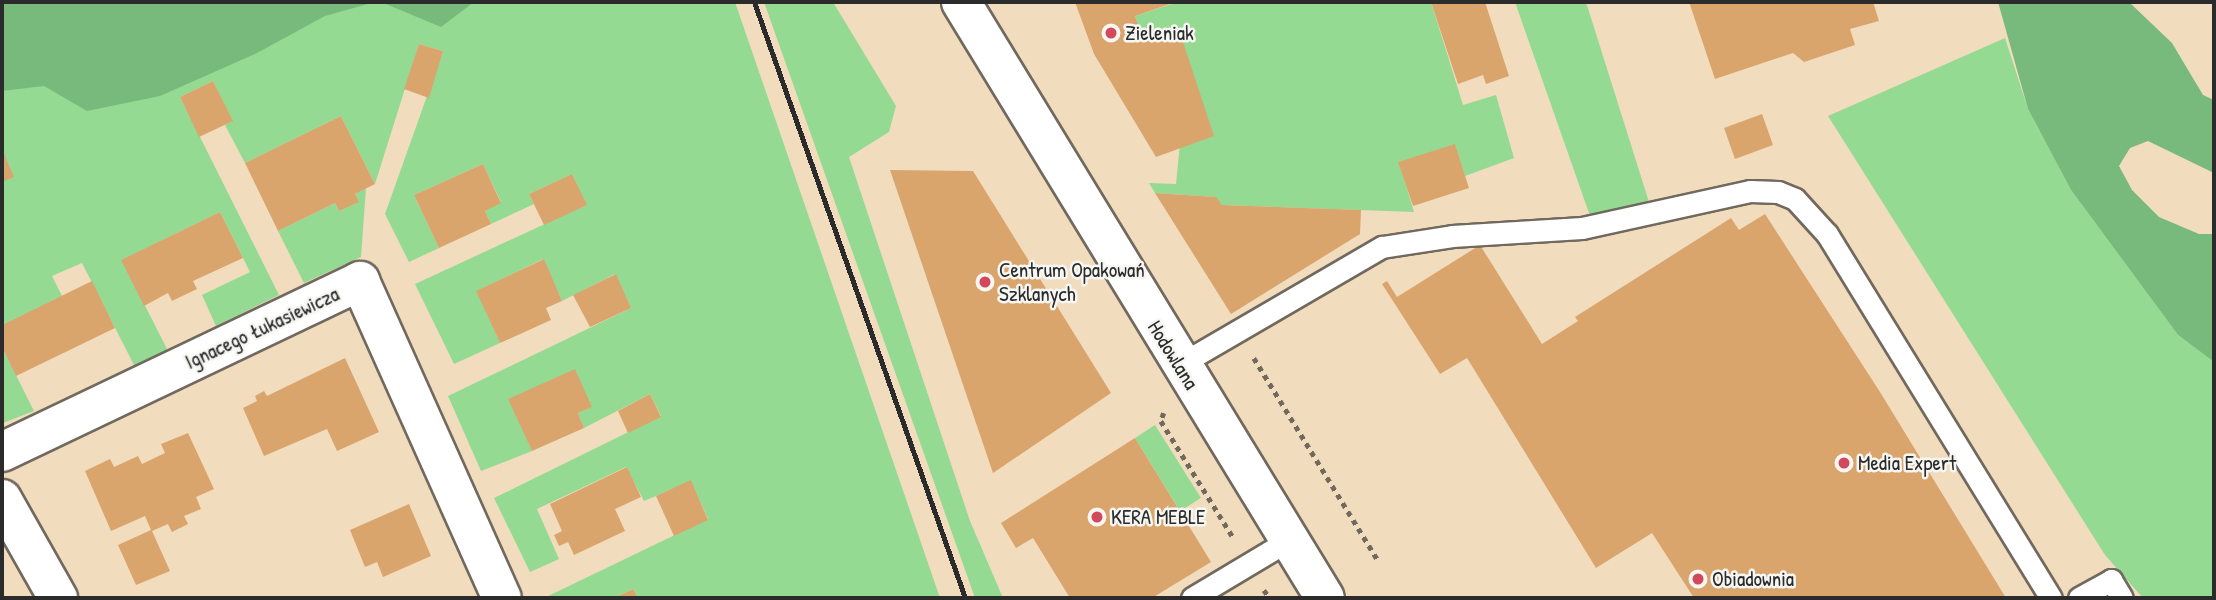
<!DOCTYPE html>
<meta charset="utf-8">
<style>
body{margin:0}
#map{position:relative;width:2216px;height:600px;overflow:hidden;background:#f2dcbe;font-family:"Patrick Hand",sans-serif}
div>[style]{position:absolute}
.green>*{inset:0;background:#95da92}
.forest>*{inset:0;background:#78ba7c}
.building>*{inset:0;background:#daa56c}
.path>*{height:4.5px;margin-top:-2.25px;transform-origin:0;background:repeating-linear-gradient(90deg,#71695e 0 5px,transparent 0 10px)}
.roads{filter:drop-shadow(2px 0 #71695e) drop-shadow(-2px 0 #71695e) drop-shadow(0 2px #71695e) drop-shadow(0 -2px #71695e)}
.service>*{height:21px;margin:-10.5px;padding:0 10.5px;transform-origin:10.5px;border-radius:10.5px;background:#fff}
.minor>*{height:38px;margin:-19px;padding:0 19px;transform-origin:19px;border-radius:19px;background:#fff}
.rail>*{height:5px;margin:-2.5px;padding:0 2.5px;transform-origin:2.5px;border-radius:2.5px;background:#2b2b2b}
.dots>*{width:19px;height:19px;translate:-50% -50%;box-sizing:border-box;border:4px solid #f6f6f2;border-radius:50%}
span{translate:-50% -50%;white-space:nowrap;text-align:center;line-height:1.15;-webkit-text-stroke:5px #f6f6f2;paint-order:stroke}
.poi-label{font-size:21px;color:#2b2b2b}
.left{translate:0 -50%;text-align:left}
.street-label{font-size:21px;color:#2b2b2b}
.frame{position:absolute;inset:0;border:4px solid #2b2b2b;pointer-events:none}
</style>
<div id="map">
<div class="green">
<div style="clip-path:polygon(2px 2px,735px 2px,940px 598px,638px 598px,633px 589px,614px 598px,544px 598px,708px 519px,691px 481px,644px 501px,626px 467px,537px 509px,559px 559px,530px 572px,494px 498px,661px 416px,650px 394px,584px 428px,578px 413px,591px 407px,509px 399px,532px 451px,481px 471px,448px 396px,631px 308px,615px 274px,562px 301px,543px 259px,477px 291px,500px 343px,454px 364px,415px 284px,586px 205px,572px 174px,529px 194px,534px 204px,491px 224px,485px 211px,501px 202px,483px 164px,414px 195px,439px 248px,409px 262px,385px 214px,443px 51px,419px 44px,375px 184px,341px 116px,245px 163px,225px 125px,232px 121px,213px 81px,180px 97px,279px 295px,216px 326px,202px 295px,250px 272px,220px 212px,122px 260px,168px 351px,135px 367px,82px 263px,52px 276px,62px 296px,2px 325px)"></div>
<div style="clip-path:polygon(764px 2px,833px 2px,896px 106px,889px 132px,849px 157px,970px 521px,1003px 598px,975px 598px)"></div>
<div style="clip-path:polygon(1178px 2px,1431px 2px,1463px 105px,1496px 95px,1514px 158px,1465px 176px,1455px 145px,1399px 162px,1414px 212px,1222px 205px,1215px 197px,1155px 193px,1149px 183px,1176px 184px,1180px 143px,1135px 16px)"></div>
<div style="clip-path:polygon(1515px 2px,1586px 2px,1649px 202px,1590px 216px)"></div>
<div style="clip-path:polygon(2005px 38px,2028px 109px,2071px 190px,2178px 335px,2214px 362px,2214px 598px,2143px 598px,2105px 555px,1828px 116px)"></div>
<div style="clip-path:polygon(366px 188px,361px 257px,304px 283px,278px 231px,335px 203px,339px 211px,358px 202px,355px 194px)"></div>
<div style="clip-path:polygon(2px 347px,34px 411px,3px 423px,2px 423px)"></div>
<div style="clip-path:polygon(1155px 425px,1201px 498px,1180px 511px,1135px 438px)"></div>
</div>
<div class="forest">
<div style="clip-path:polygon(2px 2px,375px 2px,325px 16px,257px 53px,160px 96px,87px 111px,44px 86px,2px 91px)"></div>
<div style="clip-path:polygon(381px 2px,474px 2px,441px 27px)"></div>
<div style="clip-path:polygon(1998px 2px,2129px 2px,2172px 43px,2203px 95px,2214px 100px,2214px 173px,2148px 141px,2130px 148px,2119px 166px,2132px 190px,2159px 217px,2199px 234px,2214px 234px,2214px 362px,2178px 335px,2071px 190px,2028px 109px)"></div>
</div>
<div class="building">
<div style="clip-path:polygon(1075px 2px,1176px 2px,1135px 16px,1143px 39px,1179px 30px,1214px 136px,1156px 157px,1094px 54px)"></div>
<div style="clip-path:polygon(1431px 2px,1485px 2px,1509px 76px,1486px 84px,1483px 75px,1458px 84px)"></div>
<div style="clip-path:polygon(1689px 2px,1873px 2px,1879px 21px,1850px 29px,1855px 45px,1804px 62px,1793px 53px,1715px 79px)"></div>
<div style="clip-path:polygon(419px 44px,443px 51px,429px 98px,404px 89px)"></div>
<div style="clip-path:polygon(213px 81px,233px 121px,199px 137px,180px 97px)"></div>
<div style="clip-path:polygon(1762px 114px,1773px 145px,1735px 159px,1724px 128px)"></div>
<div style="clip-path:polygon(341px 116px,375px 184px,355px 194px,359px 202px,339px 211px,335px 203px,278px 231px,245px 163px)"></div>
<div style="clip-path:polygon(1455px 144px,1469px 188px,1413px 206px,1398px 162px)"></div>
<div style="clip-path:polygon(2px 149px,14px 177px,2px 182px)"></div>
<div style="clip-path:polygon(483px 164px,501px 203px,485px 211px,491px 224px,439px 248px,414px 195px)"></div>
<div style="clip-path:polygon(890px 170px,973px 171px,1111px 393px,993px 473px)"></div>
<div style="clip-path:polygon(572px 174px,587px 205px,544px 225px,529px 194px)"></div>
<div style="clip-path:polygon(1155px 193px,1216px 197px,1222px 205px,1361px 210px,1360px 234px,1231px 314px)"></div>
<div style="clip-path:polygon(220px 212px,243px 258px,193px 281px,197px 289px,172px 301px,168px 293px,144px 306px,121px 260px)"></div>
<div style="clip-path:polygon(1765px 214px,1880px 392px,2006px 598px,1694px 598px,1652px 533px,1596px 568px,1467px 358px,1440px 374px,1382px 284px,1387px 281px,1397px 297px,1480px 245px,1542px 344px,1578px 321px,1575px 317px,1731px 218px,1739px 230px)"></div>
<div style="clip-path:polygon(544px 259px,562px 301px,546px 308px,551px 320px,500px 343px,476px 291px)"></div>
<div style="clip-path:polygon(616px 274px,631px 308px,590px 327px,573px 295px)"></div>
<div style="clip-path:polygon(92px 281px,115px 328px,16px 376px,2px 347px,2px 325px)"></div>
<div style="clip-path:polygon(345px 358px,379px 432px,337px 451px,327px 429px,264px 456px,243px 408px,257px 401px,255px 396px,264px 391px,267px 396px)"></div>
<div style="clip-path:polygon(575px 369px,592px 407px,578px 413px,584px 428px,532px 451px,508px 399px)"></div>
<div style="clip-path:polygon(650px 394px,661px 417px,628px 433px,618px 411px)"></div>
<div style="clip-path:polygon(188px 433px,214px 489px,196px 497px,201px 509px,184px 516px,188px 524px,172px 532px,168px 524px,152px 531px,170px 571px,136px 585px,118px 545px,151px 530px,145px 516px,111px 531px,85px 471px,110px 459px,114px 467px,138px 456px,142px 464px,165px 453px,161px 444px)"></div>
<div style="clip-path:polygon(1135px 438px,1211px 562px,1152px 598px,1070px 598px,1033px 538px,1016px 548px,1001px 523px)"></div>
<div style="clip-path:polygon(627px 467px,641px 497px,615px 509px,625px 531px,574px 555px,568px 542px,559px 546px,554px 535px,562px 531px,550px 504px)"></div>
<div style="clip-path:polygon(691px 480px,708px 520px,674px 536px,656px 496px)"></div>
<div style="clip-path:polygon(409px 504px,431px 556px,383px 577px,377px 562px,365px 567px,350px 530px)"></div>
<div style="clip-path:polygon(633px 589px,638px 598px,614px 598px)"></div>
</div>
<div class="path">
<div style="left:1254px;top:358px;width:239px;rotate:58.5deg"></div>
<div style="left:1164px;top:413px;width:9px;rotate:111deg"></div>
<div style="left:1161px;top:421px;width:137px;rotate:58.2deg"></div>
<div style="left:1264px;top:590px;width:10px;rotate:53deg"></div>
</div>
<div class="roads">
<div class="service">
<div style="left:1179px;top:365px;width:235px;rotate:-30.2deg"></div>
<div style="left:1382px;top:247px;width:71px;rotate:-8.9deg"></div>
<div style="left:1452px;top:236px;width:130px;rotate:-3.5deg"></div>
<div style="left:1582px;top:228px;width:172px;rotate:-12.4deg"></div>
<div style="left:1750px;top:191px;width:28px;rotate:2deg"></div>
<div style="left:1778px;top:192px;width:18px;rotate:22deg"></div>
<div style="left:1795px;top:199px;width:47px;rotate:47.6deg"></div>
<div style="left:1827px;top:234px;width:427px;rotate:58.4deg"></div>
<div style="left:1192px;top:598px;width:113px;rotate:-30.9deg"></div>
<div style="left:2079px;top:598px;width:37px;rotate:-29deg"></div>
<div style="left:2111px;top:580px;width:21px;rotate:59deg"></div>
</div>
<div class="minor">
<div style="left:961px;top:2px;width:698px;rotate:58.59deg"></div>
<div style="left:2px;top:452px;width:397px;rotate:-25.5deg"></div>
<div style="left:360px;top:281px;width:347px;rotate:65.9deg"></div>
<div style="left:2px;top:499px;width:114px;rotate:60.5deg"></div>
</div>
</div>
<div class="rail">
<div style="left:754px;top:2px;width:632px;rotate:70.5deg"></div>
</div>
<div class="dots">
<div style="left:1111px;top:33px;background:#d1495b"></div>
<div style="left:985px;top:282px;background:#d1495b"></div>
<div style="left:1844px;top:463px;background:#d1495b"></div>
<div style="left:1097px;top:517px;background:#d1495b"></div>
<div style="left:1698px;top:579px;background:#d1495b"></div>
</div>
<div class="poi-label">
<span class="left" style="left:1125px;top:33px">Zieleniak</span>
<span class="left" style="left:999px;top:282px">Centrum Opakowań<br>Szklanych</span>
<span class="left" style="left:1858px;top:463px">Media Expert</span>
<span class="left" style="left:1111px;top:517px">KERA MEBLE</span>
<span class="left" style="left:1712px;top:579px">Obiadownia</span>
</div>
<div class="street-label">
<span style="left:262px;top:328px;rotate:-25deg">Ignacego Łukasiewicza</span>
<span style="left:1173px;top:355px;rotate:58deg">Hodowlana</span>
</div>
<div class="frame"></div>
</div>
